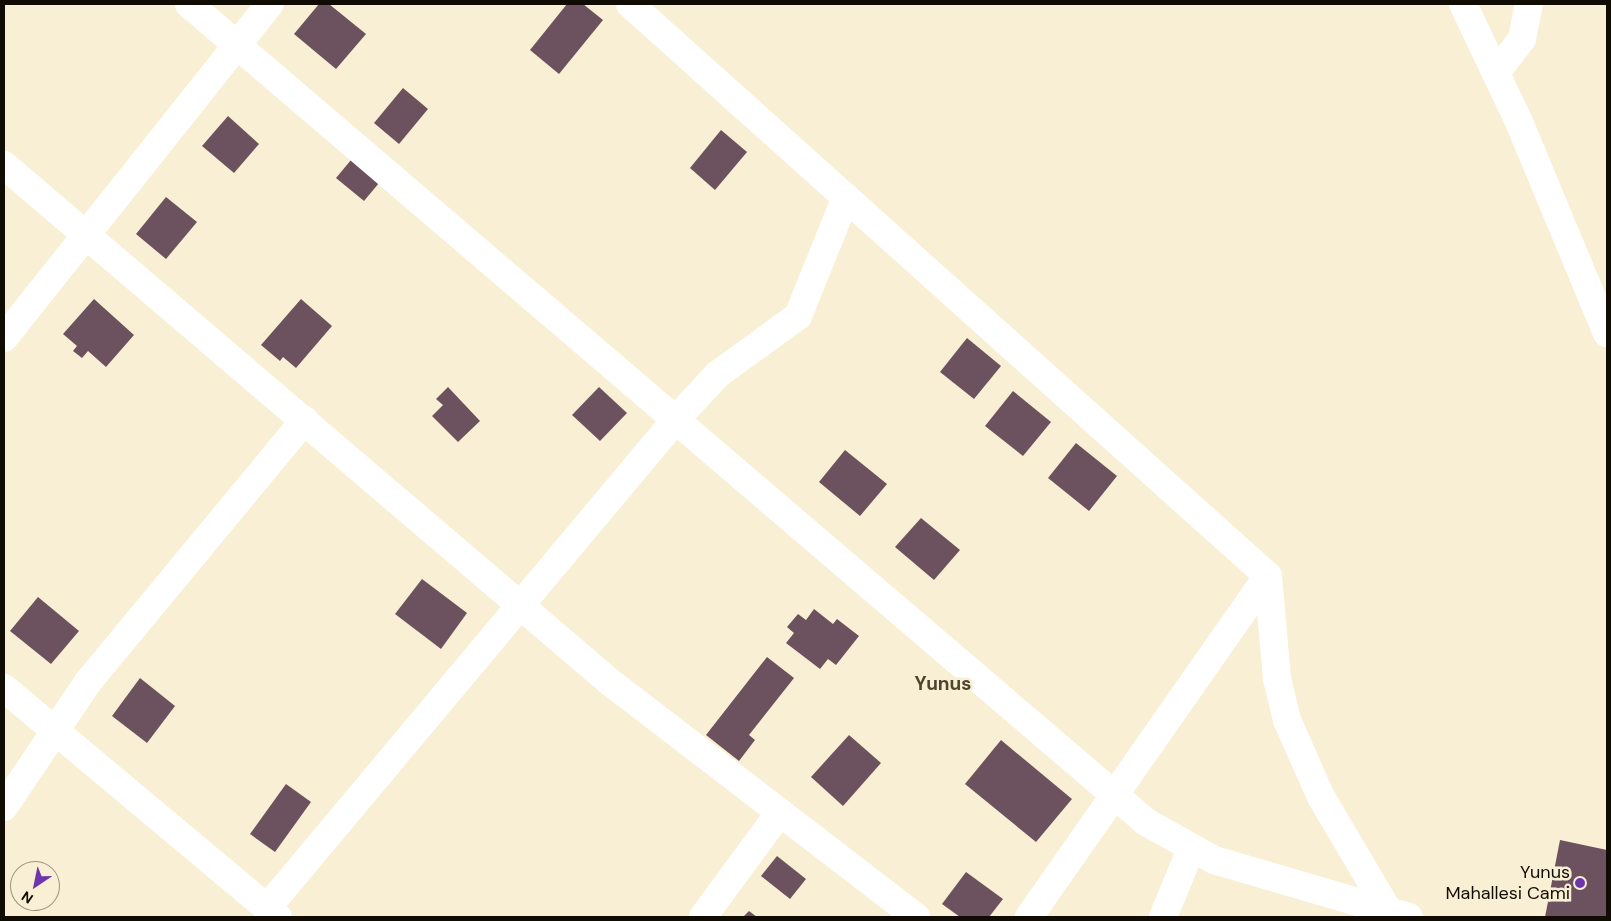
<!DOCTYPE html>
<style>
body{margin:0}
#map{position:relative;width:1611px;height:921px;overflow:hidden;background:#f9efd4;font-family:"DM Sans",sans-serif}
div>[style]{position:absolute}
.building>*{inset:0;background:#6c525e}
.minor>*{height:28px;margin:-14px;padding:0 14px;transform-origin:14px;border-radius:14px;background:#fff}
.dots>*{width:14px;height:14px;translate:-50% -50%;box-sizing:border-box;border:2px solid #f9efd4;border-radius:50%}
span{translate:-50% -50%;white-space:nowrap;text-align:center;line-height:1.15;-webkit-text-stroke:5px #f9efd4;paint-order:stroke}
.poi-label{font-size:18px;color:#100c04}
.right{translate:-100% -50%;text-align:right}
.neighbourhood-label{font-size:19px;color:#4d452e;font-weight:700}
.frame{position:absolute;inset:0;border:5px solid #100c04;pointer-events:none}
.north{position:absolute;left:10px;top:861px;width:50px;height:50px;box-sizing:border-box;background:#f9efd4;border:1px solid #9c9481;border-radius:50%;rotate:214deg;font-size:14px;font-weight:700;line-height:20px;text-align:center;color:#100c04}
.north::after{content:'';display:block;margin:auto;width:18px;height:22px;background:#6e36ad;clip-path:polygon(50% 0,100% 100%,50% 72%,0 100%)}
</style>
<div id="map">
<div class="building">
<div style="clip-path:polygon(319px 4px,329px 4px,366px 34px,336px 69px,294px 34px)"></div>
<div style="clip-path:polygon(567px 4px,583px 4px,603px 20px,559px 74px,530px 50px)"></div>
<div style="clip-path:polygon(403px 88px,428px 109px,399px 144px,374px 123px)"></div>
<div style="clip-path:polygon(228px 116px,259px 144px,234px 173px,202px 146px)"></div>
<div style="clip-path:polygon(721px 130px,747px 152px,715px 190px,690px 168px)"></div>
<div style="clip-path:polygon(356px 154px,384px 177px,364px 201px,336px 178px)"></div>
<div style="clip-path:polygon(166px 197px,197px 222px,166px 259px,136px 234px)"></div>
<div style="clip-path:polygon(94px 299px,134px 335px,106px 367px,88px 351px,82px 358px,73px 351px,77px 346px,63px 334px)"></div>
<div style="clip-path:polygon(301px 299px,332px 326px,296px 368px,283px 357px,280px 361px,261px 345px)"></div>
<div style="clip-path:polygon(967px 338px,1001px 366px,974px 399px,940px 372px)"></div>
<div style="clip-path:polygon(448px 387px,480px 421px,458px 442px,432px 416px,443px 405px,436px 399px)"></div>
<div style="clip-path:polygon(599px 387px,627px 413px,600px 441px,572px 415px)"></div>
<div style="clip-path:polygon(1013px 391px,1051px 422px,1023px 456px,985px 426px)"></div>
<div style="clip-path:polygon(1076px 443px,1117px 476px,1089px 511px,1048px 478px)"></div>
<div style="clip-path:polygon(845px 450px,887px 484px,860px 516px,819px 482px)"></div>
<div style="clip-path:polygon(921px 518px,960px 550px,934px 580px,895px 547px)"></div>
<div style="clip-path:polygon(422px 579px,467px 613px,441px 649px,395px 614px)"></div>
<div style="clip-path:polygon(38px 597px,79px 631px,51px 664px,10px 631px)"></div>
<div style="clip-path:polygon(814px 609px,833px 624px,837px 619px,859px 636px,836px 665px,828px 659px,820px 669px,786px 643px,794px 633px,787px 627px,798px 614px,806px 620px)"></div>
<div style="clip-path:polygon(767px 657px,794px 678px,749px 735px,755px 740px,739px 761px,706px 735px)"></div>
<div style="clip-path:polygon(140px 678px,175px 706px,147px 743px,112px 716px)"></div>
<div style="clip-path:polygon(849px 735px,881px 763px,843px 806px,811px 777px)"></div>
<div style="clip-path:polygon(1001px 740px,1072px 799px,1036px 842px,965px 784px)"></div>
<div style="clip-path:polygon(286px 784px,311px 802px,275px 852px,250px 834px)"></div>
<div style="clip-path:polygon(1560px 840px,1607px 850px,1607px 917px,1545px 917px)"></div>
<div style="clip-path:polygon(777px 856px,806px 879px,790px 899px,761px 876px)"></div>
<div style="clip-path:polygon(966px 872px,1003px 899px,989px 917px,960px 917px,942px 904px)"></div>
<div style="clip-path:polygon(749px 911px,757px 917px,743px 917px)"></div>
</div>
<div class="minor">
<div style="left:189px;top:4px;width:1259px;rotate:40.52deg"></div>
<div style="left:1146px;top:822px;width:78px;rotate:29.2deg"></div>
<div style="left:1214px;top:860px;width:203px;rotate:16.3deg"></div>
<div style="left:630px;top:4px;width:857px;rotate:41.88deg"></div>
<div style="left:1268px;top:576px;width:103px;rotate:85deg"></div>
<div style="left:1277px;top:679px;width:42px;rotate:76.3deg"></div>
<div style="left:1287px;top:720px;width:84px;rotate:66.2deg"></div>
<div style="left:1321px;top:797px;width:139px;rotate:59.4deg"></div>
<div style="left:1463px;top:4px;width:131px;rotate:64.6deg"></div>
<div style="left:1519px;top:122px;width:229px;rotate:67.4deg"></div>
<div style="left:1496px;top:73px;width:43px;rotate:-52.6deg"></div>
<div style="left:1522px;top:39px;width:36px;rotate:-79deg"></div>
<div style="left:4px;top:165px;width:797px;rotate:40.47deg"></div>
<div style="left:610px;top:682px;width:386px;rotate:37.5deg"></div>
<div style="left:4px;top:338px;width:427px;rotate:-51.5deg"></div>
<div style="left:4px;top:688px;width:357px;rotate:39.9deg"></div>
<div style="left:4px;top:807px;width:151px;rotate:-56.1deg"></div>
<div style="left:88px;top:682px;width:340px;rotate:-50.4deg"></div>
<div style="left:267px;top:908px;width:639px;rotate:-50.08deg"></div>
<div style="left:677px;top:418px;width:60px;rotate:-47deg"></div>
<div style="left:718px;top:374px;width:99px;rotate:-35.9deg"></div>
<div style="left:798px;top:316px;width:128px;rotate:-68deg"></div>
<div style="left:703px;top:917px;width:130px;rotate:-53.7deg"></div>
<div style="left:1029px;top:917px;width:416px;rotate:-55deg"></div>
<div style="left:1163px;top:917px;width:74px;rotate:-67.6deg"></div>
</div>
<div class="dots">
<div style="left:1580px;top:883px;background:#6e36ad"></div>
</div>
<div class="poi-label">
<span class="right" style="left:1570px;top:883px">Yunus<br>Mahallesi Cami</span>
</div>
<div class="neighbourhood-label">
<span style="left:943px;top:684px">Yunus</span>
</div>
<div class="frame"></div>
<div class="north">N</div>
</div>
